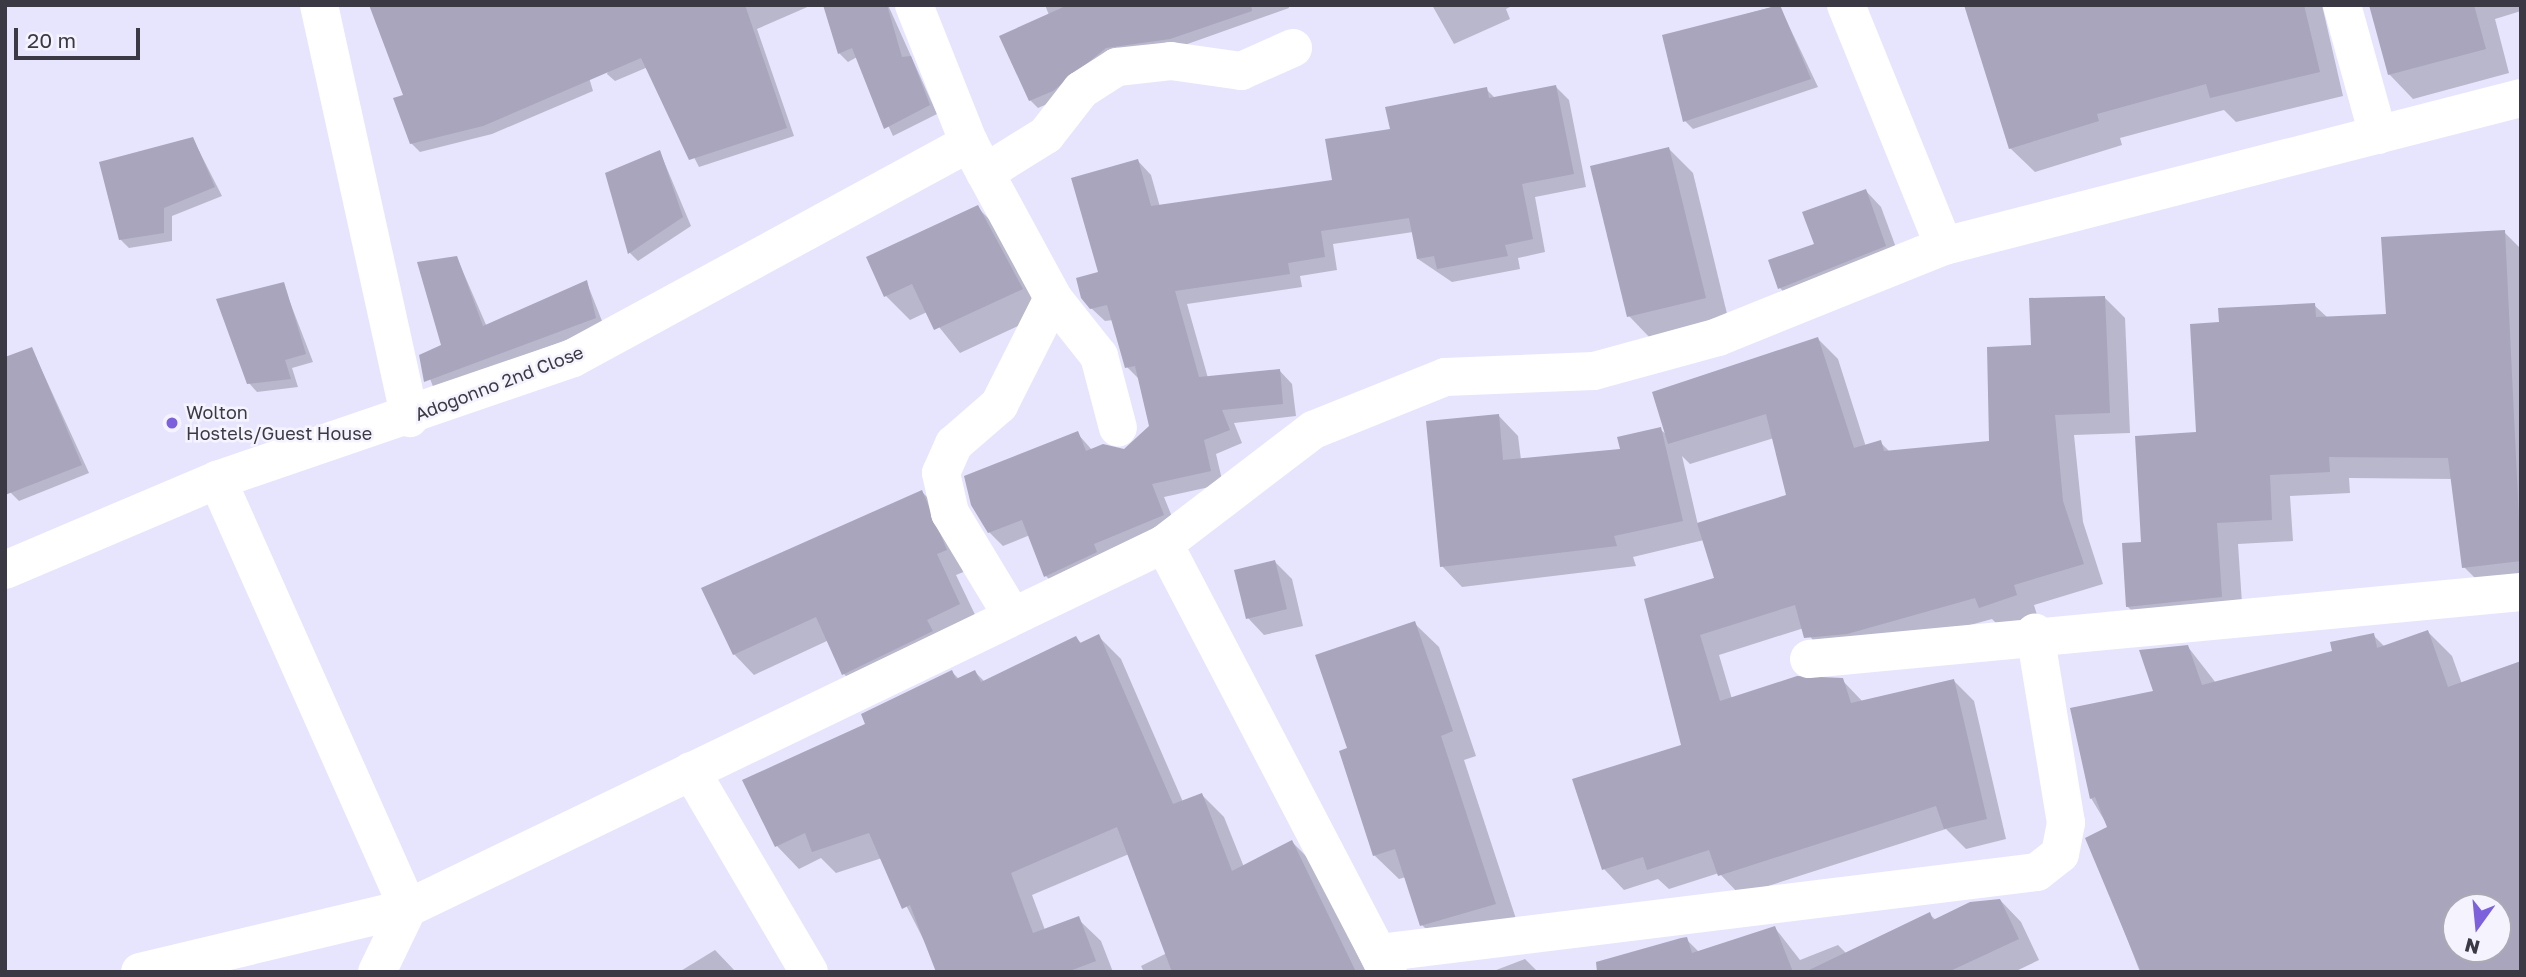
<!DOCTYPE html>
<style>
body{margin:0}
#map{position:relative;width:2526px;height:977px;overflow:hidden;background:#e7e5fe;font-family:"Golos Text",sans-serif}
div>[style]{position:absolute}
.shadow>*{inset:0;background:#0003}
.building>*{inset:0;background:#a8a5bd}
.minor>*{height:38px;margin:-19px;padding:0 19px;transform-origin:19px;border-radius:19px;background:#fff}
.dots>*{width:19px;height:19px;translate:-50% -50%;box-sizing:border-box;border:4px solid #f5f4fe;border-radius:50%}
span{translate:-50% -50%;white-space:nowrap;text-align:center;line-height:1.15;-webkit-text-stroke:5px #f5f4fe;paint-order:stroke}
.street-label{font-size:18px;color:#3b3a44}
.poi-label{font-size:18px;color:#3b3a44}
.left{translate:0 -50%;text-align:left}
.frame{position:absolute;inset:0;border:7px solid #3b3a44;pointer-events:none}
.north{position:absolute;left:2442px;top:893px;width:70px;height:70px;box-sizing:border-box;background:#f5f4fe;border:2px solid #abaab4;border-radius:50%;rotate:195deg;font-size:19px;font-weight:700;line-height:28px;text-align:center;color:#3b3a44}
.north::after{content:'';display:block;margin:auto;width:24px;height:32px;background:#7d61dc;clip-path:polygon(50% 0,100% 100%,50% 72%,0 100%)}
.scale{position:absolute;left:14px;top:28px;width:126px;height:32px;box-sizing:border-box;border:4px solid #3b3a44;border-top:0;padding-left:9px;font-size:21px;line-height:24px;white-space:nowrap;color:#3b3a44;-webkit-text-stroke:5px #f5f4fe;paint-order:stroke}
</style>
<div id="map">
<div class="shadow">
<div style="clip-path:polygon(630px 5px,812px 5px,757px 29px,794px 136px,699px 167px,648px 67px,615px 81px,607px 74px)"></div>
<div style="clip-path:polygon(825px 5px,888px 5px,937px 114px,893px 136px,857px 57px,848px 62px,839px 53px)"></div>
<div style="clip-path:polygon(1045px 5px,1288px 5px,1289px 8px,1179px 47px,1038px 108px,1030px 100px,1049px 15px)"></div>
<div style="clip-path:polygon(1432px 5px,1514px 5px,1506px 9px,1510px 19px,1454px 44px)"></div>
<div style="clip-path:polygon(1779px 5px,1818px 87px,1693px 129px,1685px 121px,1664px 37px)"></div>
<div style="clip-path:polygon(1965px 5px,2322px 5px,2343px 96px,2236px 122px,2224px 110px,2120px 138px,2122px 145px,2035px 172px,2010px 148px)"></div>
<div style="clip-path:polygon(2371px 5px,2521px 5px,2521px 11px,2495px 19px,2509px 73px,2413px 99px,2389px 74px)"></div>
<div style="clip-path:polygon(579px 44px,593px 91px,492px 134px,420px 152px,411px 143px,405px 96px)"></div>
<div style="clip-path:polygon(1556px 87px,1569px 100px,1586px 187px,1535px 197px,1545px 252px,1518px 258px,1520px 269px,1452px 282px,1418px 259px,1413px 232px,1333px 244px,1337px 270px,1300px 276px,1302px 287px,1187px 304px,1208px 378px,1279px 370px,1292px 384px,1296px 416px,1234px 423px,1242px 443px,1216px 454px,1223px 484px,1164px 497px,1177px 529px,1059px 590px,1046px 576px,1030px 535px,1003px 546px,989px 532px,1077px 433px,1092px 450px,1125px 451px,1151px 426px,1141px 381px,1127px 367px,1113px 320px,1105px 321px,1091px 308px,1138px 161px,1151px 175px,1160px 207px,1334px 181px,1392px 130px,1486px 89px,1496px 99px)"></div>
<div style="clip-path:polygon(193px 139px,222px 196px,172px 216px,172px 241px,129px 248px,120px 239px)"></div>
<div style="clip-path:polygon(1669px 149px,1693px 173px,1729px 322px,1653px 341px,1629px 316px)"></div>
<div style="clip-path:polygon(660px 152px,691px 226px,638px 261px,630px 253px,608px 174px)"></div>
<div style="clip-path:polygon(1866px 191px,1881px 207px,1901px 261px,1795px 304px,1780px 288px)"></div>
<div style="clip-path:polygon(978px 208px,1002px 232px,1046px 313px,960px 353px,927px 312px,910px 320px,886px 296px)"></div>
<div style="clip-path:polygon(2504px 232px,2521px 249px,2521px 585px,2485px 588px,2464px 567px,2452px 479px,2349px 478px,2350px 493px,2290px 496px,2293px 541px,2238px 544px,2243px 618px,2149px 628px,2127px 606px,2143px 544px,2198px 434px,2221px 323px,2314px 305px,2328px 318px,2388px 316px)"></div>
<div style="clip-path:polygon(457px 258px,487px 327px,587px 283px,604px 326px,434px 389px,421px 356px,443px 346px)"></div>
<div style="clip-path:polygon(283px 284px,313px 362px,292px 368px,298px 387px,257px 392px,249px 383px)"></div>
<div style="clip-path:polygon(evenodd,2104px 297px,2125px 318px,2130px 433px,2074px 435px,2083px 522px,2103px 584px,2034px 605px,2037px 615px,2000px 627px,1992px 619px,1868px 653px,1826px 658px,1804px 628px,1719px 655px,1732px 699px,1842px 680px,1863px 702px,1953px 680px,1974px 701px,2006px 839px,1966px 849px,1946px 829px,1740px 895px,1719px 873px,1669px 889px,1658px 879px,1624px 890px,1604px 869px,1683px 746px,1647px 600px,1716px 579px,1704px 540px,1633px 557px,1636px 566px,1462px 587px,1442px 566px,1498px 415px,1518px 436px,1521px 460px,1622px 450px,1660px 429px,1668px 436px,1818px 339px,1838px 359px,1866px 447px,1880px 442px,1891px 453px,1991px 443px,2033px 347px,2104px 297px,1774px 438px,1789px 496px,1698px 525px,1682px 456px,1690px 464px,1774px 438px)"></div>
<div style="clip-path:polygon(32px 349px,89px 473px,19px 501px,10px 492px)"></div>
<div style="clip-path:polygon(922px 492px,943px 513px,966px 571px,956px 575px,980px 625px,864px 694px,844px 674px,829px 640px,754px 675px,734px 654px)"></div>
<div style="clip-path:polygon(1275px 562px,1292px 579px,1303px 626px,1264px 635px,1248px 618px)"></div>
<div style="clip-path:polygon(1414px 623px,1439px 647px,1476px 756px,1464px 760px,1519px 928px,1446px 949px,1422px 925px,1406px 877px,1399px 879px,1374px 855px,1349px 749px)"></div>
<div style="clip-path:polygon(evenodd,2428px 632px,2452px 656px,2462px 684px,2521px 972px,2140px 972px,2088px 838px,2109px 828px,2091px 798px,2188px 647px,2216px 683px,2335px 652px,2373px 635px,2385px 647px,2428px 632px,2456px 907px,2498px 907px,2498px 949px,2456px 949px,2456px 907px)"></div>
<div style="clip-path:polygon(1098px 636px,1121px 659px,1183px 802px,1202px 795px,1224px 817px,1244px 867px,1292px 842px,1315px 865px,1366px 972px,1144px 972px,1141px 966px,1167px 953px,1129px 854px,1032px 895px,1045px 930px,1078px 919px,1101px 941px,1113px 972px,940px 972px,882px 858px,836px 873px,821px 858px,799px 869px,777px 846px,745px 781px,868px 725px,952px 672px,959px 679px,975px 672px,985px 682px,1076px 638px,1082px 644px)"></div>
<div style="clip-path:polygon(2000px 900px,2021px 922px,2039px 960px,2014px 972px,1656px 972px,1686px 939px,1700px 953px,1775px 928px,1800px 960px,1838px 945px,1847px 954px,1929px 914px,1936px 920px)"></div>
<div style="clip-path:polygon(715px 950px,736px 972px,679px 972px)"></div>
<div style="clip-path:polygon(1525px 959px,1538px 972px,1491px 972px)"></div>
</div>
<div class="building">
<div style="clip-path:polygon(369px 5px,745px 5px,787px 128px,689px 160px,641px 58px,483px 126px,410px 144px,393px 98px,403px 95px)"></div>
<div style="clip-path:polygon(823px 5px,887px 5px,902px 57px,911px 56px,930px 105px,884px 129px,852px 48px,838px 54px)"></div>
<div style="clip-path:polygon(1068px 5px,1251px 5px,1252px 11px,1170px 39px,1106px 48px,1053px 91px,1029px 101px,999px 36px)"></div>
<div style="clip-path:polygon(1780px 5px,1811px 79px,1683px 122px,1662px 35px)"></div>
<div style="clip-path:polygon(1964px 5px,2304px 5px,2320px 72px,2210px 98px,2206px 84px,2097px 114px,2099px 121px,2009px 149px)"></div>
<div style="clip-path:polygon(2369px 5px,2474px 5px,2486px 49px,2388px 75px)"></div>
<div style="clip-path:polygon(1556px 85px,1574px 174px,1522px 184px,1533px 239px,1505px 245px,1508px 256px,1437px 269px,1434px 256px,1417px 259px,1409px 218px,1321px 231px,1325px 257px,1288px 263px,1290px 274px,1175px 291px,1199px 377px,1280px 369px,1283px 404px,1222px 410px,1230px 430px,1204px 440px,1211px 471px,1152px 484px,1164px 515px,1094px 544px,1097px 552px,1044px 577px,1022px 520px,988px 533px,971px 505px,964px 476px,1078px 431px,1086px 451px,1103px 444px,1124px 449px,1149px 426px,1135px 366px,1125px 368px,1107px 305px,1090px 309px,1081px 298px,1076px 278px,1098px 272px,1071px 178px,1138px 159px,1151px 206px,1332px 180px,1325px 139px,1390px 129px,1385px 107px,1487px 87px,1489px 98px)"></div>
<div style="clip-path:polygon(193px 137px,215px 187px,164px 208px,164px 233px,119px 240px,99px 162px)"></div>
<div style="clip-path:polygon(1669px 147px,1706px 298px,1627px 317px,1590px 166px)"></div>
<div style="clip-path:polygon(660px 150px,683px 217px,628px 254px,605px 173px)"></div>
<div style="clip-path:polygon(1866px 189px,1886px 246px,1778px 289px,1768px 260px,1814px 244px,1802px 212px)"></div>
<div style="clip-path:polygon(978px 205px,1023px 289px,934px 330px,912px 284px,884px 297px,866px 257px)"></div>
<div style="clip-path:polygon(2505px 230px,2521px 561px,2462px 568px,2448px 458px,2329px 457px,2330px 472px,2270px 475px,2272px 520px,2217px 523px,2222px 597px,2126px 607px,2122px 543px,2141px 542px,2135px 436px,2196px 432px,2190px 324px,2219px 322px,2218px 308px,2315px 303px,2316px 317px,2386px 314px,2381px 237px)"></div>
<div style="clip-path:polygon(457px 256px,483px 326px,587px 280px,596px 318px,424px 382px,419px 355px,441px 345px,417px 262px)"></div>
<div style="clip-path:polygon(284px 282px,306px 354px,285px 360px,291px 379px,247px 384px,216px 299px)"></div>
<div style="clip-path:polygon(2105px 296px,2110px 413px,2055px 415px,2063px 501px,2084px 564px,2014px 585px,2017px 595px,1979px 608px,1975px 598px,1847px 634px,1804px 638px,1795px 605px,1700px 635px,1720px 701px,1797px 676px,1843px 678px,1851px 703px,1954px 679px,1987px 819px,1944px 829px,1936px 806px,1718px 876px,1709px 850px,1647px 870px,1643px 857px,1602px 870px,1572px 779px,1681px 745px,1644px 599px,1714px 578px,1697px 523px,1786px 495px,1766px 414px,1668px 444px,1652px 392px,1818px 337px,1854px 448px,1881px 440px,1884px 451px,1989px 441px,1987px 347px,2031px 345px,2029px 298px)"></div>
<div style="clip-path:polygon(32px 347px,82px 465px,5px 495px,5px 357px)"></div>
<div style="clip-path:polygon(1499px 414px,1503px 460px,1620px 449px,1617px 437px,1661px 427px,1683px 521px,1614px 536px,1617px 546px,1440px 567px,1426px 421px)"></div>
<div style="clip-path:polygon(922px 490px,947px 550px,937px 554px,960px 604px,927px 620px,933px 631px,842px 675px,816px 617px,733px 655px,701px 588px)"></div>
<div style="clip-path:polygon(1275px 560px,1287px 609px,1246px 619px,1234px 570px)"></div>
<div style="clip-path:polygon(1415px 621px,1453px 731px,1441px 736px,1496px 904px,1420px 926px,1395px 849px,1373px 856px,1339px 751px,1347px 748px,1315px 655px)"></div>
<div style="clip-path:polygon(evenodd,2428px 630px,2448px 687px,2521px 661px,2521px 972px,2141px 972px,2085px 838px,2107px 827px,2095px 797px,2090px 799px,2070px 708px,2153px 691px,2139px 650px,2188px 645px,2202px 685px,2332px 651px,2330px 642px,2374px 633px,2377px 648px,2428px 630px,2456px 907px,2498px 907px,2498px 949px,2456px 949px,2456px 907px)"></div>
<div style="clip-path:polygon(1099px 634px,1173px 804px,1202px 793px,1232px 871px,1292px 840px,1356px 972px,1172px 972px,1117px 827px,1011px 873px,1033px 933px,1079px 916px,1096px 961px,1067px 972px,936px 972px,910px 905px,902px 909px,869px 833px,812px 852px,805px 833px,775px 847px,742px 780px,865px 724px,861px 714px,952px 670px,956px 679px,975px 670px,981px 682px,1076px 636px,1080px 643px)"></div>
<div style="clip-path:polygon(2000px 899px,2019px 939px,1948px 972px,1805px 972px,1930px 912px,1933px 920px,1970px 902px)"></div>
<div style="clip-path:polygon(1775px 926px,1793px 972px,1597px 972px,1596px 962px,1681px 938px,1687px 937px,1692px 953px)"></div>
</div>
<div class="minor">
<div style="left:319px;top:5px;width:423px;rotate:77.6deg"></div>
<div style="left:914px;top:5px;width:149px;rotate:68.3deg"></div>
<div style="left:969px;top:143px;width:176px;rotate:61.5deg"></div>
<div style="left:1053px;top:298px;width:74px;rotate:51.6deg"></div>
<div style="left:1099px;top:356px;width:74px;rotate:75.2deg"></div>
<div style="left:1846px;top:5px;width:260px;rotate:67.9deg"></div>
<div style="left:2342px;top:5px;width:135px;rotate:74.5deg"></div>
<div style="left:985px;top:173px;width:72px;rotate:-31.9deg"></div>
<div style="left:1046px;top:135px;width:57px;rotate:-52.1deg"></div>
<div style="left:1081px;top:90px;width:43px;rotate:-32.6deg"></div>
<div style="left:1117px;top:67px;width:54px;rotate:-6.3deg"></div>
<div style="left:1171px;top:61px;width:71px;rotate:8.1deg"></div>
<div style="left:1241px;top:71px;width:57px;rotate:-23.9deg"></div>
<div style="left:1164px;top:544px;width:483px;rotate:62.4deg"></div>
<div style="left:5px;top:570px;width:230px;rotate:-23deg"></div>
<div style="left:217px;top:480px;width:376px;rotate:-18.9deg"></div>
<div style="left:573px;top:358px;width:451px;rotate:-28.5deg"></div>
<div style="left:1011px;top:614px;width:118px;rotate:-121.1deg"></div>
<div style="left:950px;top:513px;width:41px;rotate:-102.7deg"></div>
<div style="left:941px;top:473px;width:32px;rotate:-66deg"></div>
<div style="left:954px;top:444px;width:60px;rotate:-40.9deg"></div>
<div style="left:999px;top:405px;width:120px;rotate:-63.2deg"></div>
<div style="left:1809px;top:659px;width:715px;rotate:-5.38deg"></div>
<div style="left:691px;top:771px;width:233px;rotate:59.6deg"></div>
<div style="left:1379px;top:953px;width:663px;rotate:-7.02deg"></div>
<div style="left:2037px;top:872px;width:29px;rotate:-38deg"></div>
<div style="left:2060px;top:854px;width:32px;rotate:-79deg"></div>
<div style="left:2066px;top:823px;width:193px;rotate:-99.3deg"></div>
<div style="left:140px;top:972px;width:276px;rotate:-13.4deg"></div>
<div style="left:408px;top:908px;width:469px;rotate:-114deg"></div>
<div style="left:377px;top:972px;width:71px;rotate:-64.2deg"></div>
<div style="left:408px;top:908px;width:839px;rotate:-25.71deg"></div>
<div style="left:1164px;top:544px;width:188px;rotate:-37.4deg"></div>
<div style="left:1313px;top:430px;width:142px;rotate:-21.9deg"></div>
<div style="left:1445px;top:377px;width:149px;rotate:-2.3deg"></div>
<div style="left:1594px;top:371px;width:129px;rotate:-15.3deg"></div>
<div style="left:1718px;top:337px;width:244px;rotate:-21.9deg"></div>
<div style="left:1944px;top:246px;width:596px;rotate:-14.39deg"></div>
</div>
<div class="dots">
<div style="left:172px;top:423px;background:#7d61dc"></div>
</div>
<div class="street-label">
<span style="left:499px;top:383px;rotate:-21deg">Adogonno 2nd Close</span>
</div>
<div class="poi-label">
<span class="left" style="left:186px;top:423px">Wolton<br>Hostels/Guest House</span>
</div>
<div class="frame"></div>
<div class="north">N</div>
<div class="scale">20 m</div>
</div>
